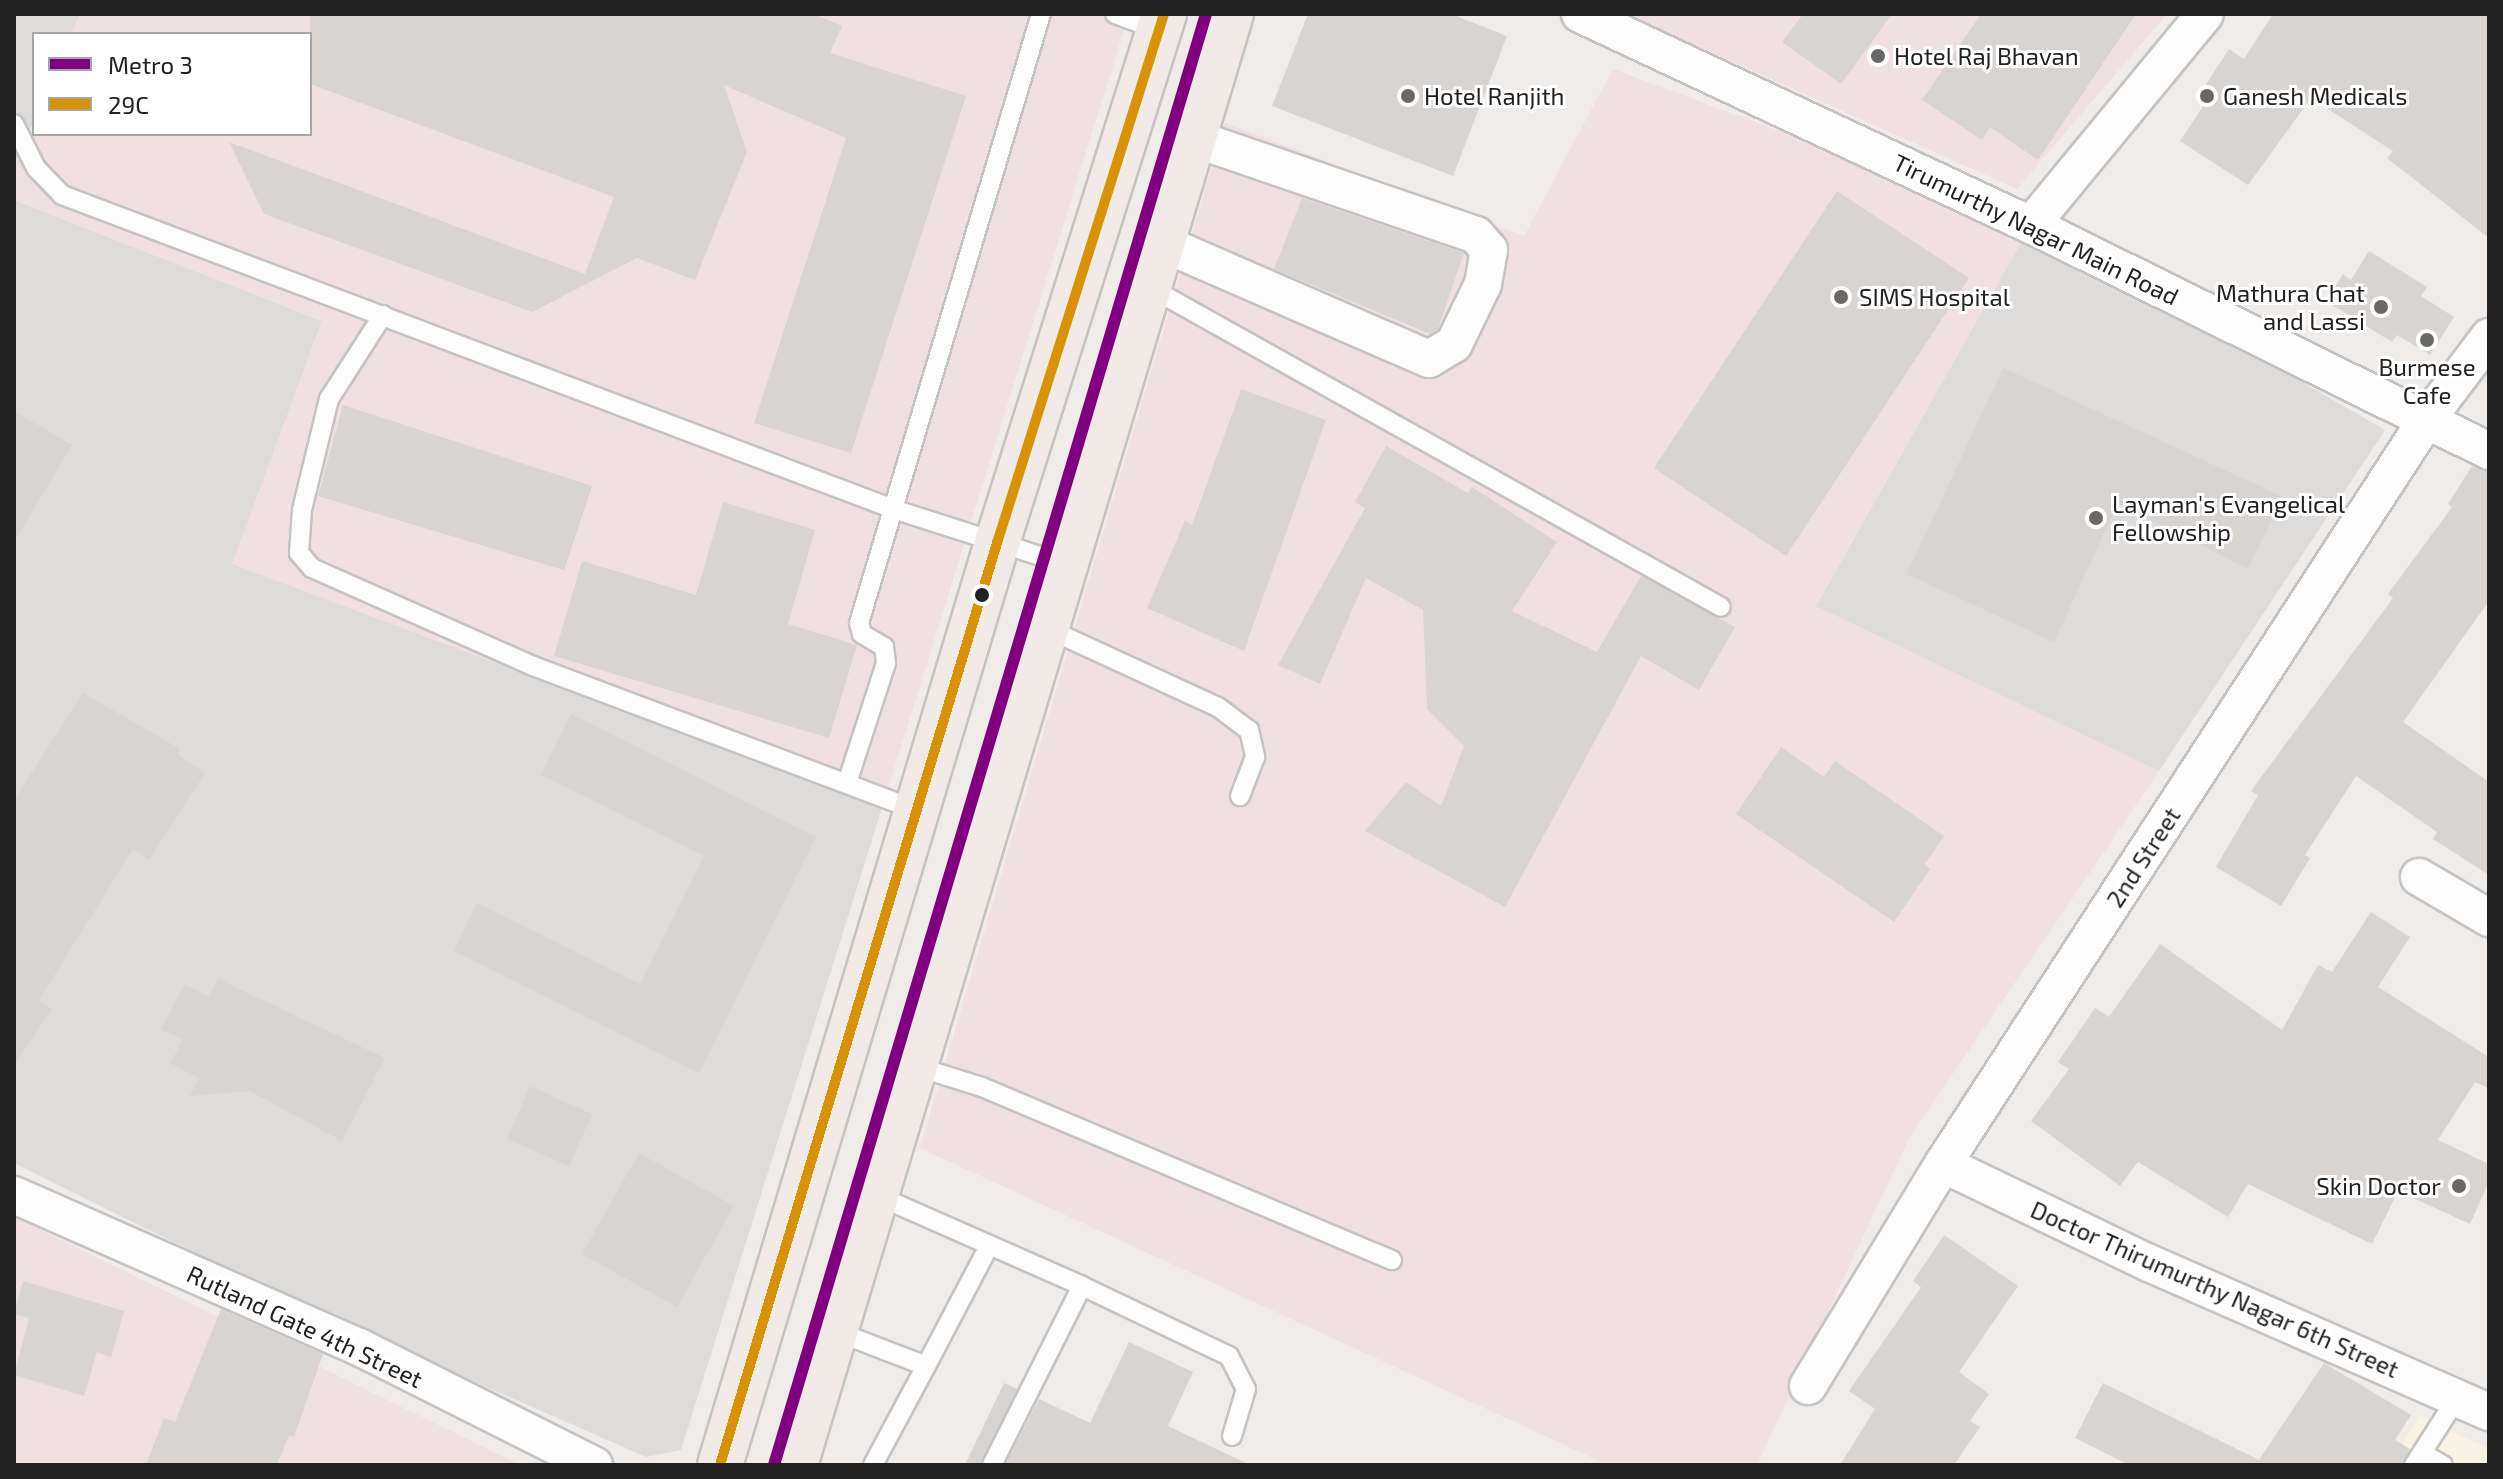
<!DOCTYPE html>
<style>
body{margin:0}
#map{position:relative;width:2503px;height:1479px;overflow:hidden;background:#efece9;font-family:"Exo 2",sans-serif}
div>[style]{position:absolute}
.residential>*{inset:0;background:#dedcdb}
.commercial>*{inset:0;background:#f1e0e1}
.education>*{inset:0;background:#f8f3e5}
.religious>*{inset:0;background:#dddcdb}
.building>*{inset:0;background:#d7d4d2}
.roads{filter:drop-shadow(2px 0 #c5c3c2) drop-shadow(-2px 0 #c5c3c2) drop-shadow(0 2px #c5c3c2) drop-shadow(0 -2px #c5c3c2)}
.lane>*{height:18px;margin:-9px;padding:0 9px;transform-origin:9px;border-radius:9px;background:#fdfcfc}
.street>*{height:36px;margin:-18px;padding:0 18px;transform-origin:18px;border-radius:18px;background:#fdfcfc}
.primary>*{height:44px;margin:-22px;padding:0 22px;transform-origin:22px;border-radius:22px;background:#f2eae6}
.bus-1>*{height:10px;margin:-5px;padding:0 5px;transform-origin:5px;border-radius:5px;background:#d79205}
.metro-1>*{height:12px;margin:-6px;padding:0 6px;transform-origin:6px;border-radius:6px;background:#800080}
.dots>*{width:22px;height:22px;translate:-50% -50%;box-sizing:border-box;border:4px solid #fff;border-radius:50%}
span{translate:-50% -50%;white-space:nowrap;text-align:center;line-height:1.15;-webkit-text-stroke:6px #fff;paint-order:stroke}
.poi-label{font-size:24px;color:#212121}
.left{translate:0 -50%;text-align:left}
.right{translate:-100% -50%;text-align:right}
.street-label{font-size:24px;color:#212121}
.frame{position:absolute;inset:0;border:16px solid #212121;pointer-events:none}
.legend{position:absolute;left:32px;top:32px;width:280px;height:104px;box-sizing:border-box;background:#fff;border:2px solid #a6a6a6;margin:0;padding:10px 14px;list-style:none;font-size:24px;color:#212121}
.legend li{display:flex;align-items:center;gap:16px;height:40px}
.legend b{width:40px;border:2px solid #a6a6a6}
</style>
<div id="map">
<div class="residential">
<div style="clip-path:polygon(14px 14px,80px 14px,71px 34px,34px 34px,34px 120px,14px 166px)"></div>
<div style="clip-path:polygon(14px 200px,322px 321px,233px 564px,882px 808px,681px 1450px,646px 1457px,298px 1304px,14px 1163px)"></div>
</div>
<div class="commercial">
<div style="clip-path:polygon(80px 14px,1129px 14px,882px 808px,232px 564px,322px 321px,14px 200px,14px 166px,34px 120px,34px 134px,310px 134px,310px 34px,71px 34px)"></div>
<div style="clip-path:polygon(1626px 14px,2167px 14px,2017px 189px)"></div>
<div style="clip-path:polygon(1613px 69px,2031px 225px,1816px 605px,2159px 771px,1909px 1138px,1757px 1465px,1608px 1465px,920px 1148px,1225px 123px,1524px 236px)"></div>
<div style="clip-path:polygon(14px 1217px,520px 1465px,14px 1465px)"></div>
</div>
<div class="education">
<div style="clip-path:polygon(2420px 1416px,2489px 1449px,2489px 1465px,2388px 1465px)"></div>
</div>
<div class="religious">
<div style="clip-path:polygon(2031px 225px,2385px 430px,2159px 771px,1816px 606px)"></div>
</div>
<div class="building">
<div style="clip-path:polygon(310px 14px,814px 14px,842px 26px,830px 53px,966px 96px,851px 453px,754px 423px,846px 138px,724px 85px,747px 152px,695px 280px,637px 258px,532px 312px,264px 214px,229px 142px,585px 274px,614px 197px,310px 84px)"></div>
<div style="clip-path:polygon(1308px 14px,1451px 14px,1507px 36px,1453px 176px,1272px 106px)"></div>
<div style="clip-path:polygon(1803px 14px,1892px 14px,1841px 84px,1782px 42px)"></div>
<div style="clip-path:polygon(1981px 14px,2136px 14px,2038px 160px,1990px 127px,1982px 140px,1922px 100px)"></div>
<div style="clip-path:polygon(2273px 14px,2489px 14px,2489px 238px,2387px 158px,2393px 151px,2311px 98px,2248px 185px,2180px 141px,2213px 91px,2205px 86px,2229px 49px,2244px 59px)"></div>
<div style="clip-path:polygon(1837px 191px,1969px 278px,1786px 556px,1654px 468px)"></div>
<div style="clip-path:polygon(1302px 198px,1464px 253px,1438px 329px,1430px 334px,1274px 269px)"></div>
<div style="clip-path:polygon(2369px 251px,2427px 287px,2421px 296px,2454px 317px,2430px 355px,2397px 335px,2392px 342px,2326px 301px,2343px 274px,2351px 280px)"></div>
<div style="clip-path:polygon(2003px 368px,2283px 497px,2248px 569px,2118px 503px,2054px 642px,1907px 574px)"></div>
<div style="clip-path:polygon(1241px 389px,1326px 420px,1244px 651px,1147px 608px,1185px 521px,1192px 525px)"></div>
<div style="clip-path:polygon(343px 405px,592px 486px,564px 570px,318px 496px)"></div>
<div style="clip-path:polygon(14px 411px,72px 445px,14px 542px)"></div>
<div style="clip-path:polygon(1386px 446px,1468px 493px,1472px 487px,1557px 542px,1512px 611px,1597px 652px,1641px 576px,1735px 627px,1699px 690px,1641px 656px,1505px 907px,1365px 831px,1406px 782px,1441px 806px,1464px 746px,1427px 709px,1423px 610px,1366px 578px,1320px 684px,1278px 665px,1365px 508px,1355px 502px)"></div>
<div style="clip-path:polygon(2472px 466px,2489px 472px,2489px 601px,2403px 722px,2489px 782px,2489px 875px,2433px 839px,2437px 832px,2356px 776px,2305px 855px,2310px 858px,2281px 906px,2216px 867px,2258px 795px,2251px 791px,2393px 598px,2388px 594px,2452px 507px,2448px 504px)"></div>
<div style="clip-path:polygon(723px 502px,815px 530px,788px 624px,857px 645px,829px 738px,554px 656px,582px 561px,696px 595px)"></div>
<div style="clip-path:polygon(83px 693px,180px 749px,177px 754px,205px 773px,149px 860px,133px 849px,39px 1000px,52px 1009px,14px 1065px,14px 800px)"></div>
<div style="clip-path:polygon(571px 714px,816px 837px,699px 1073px,454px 951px,477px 903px,640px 984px,704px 856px,541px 775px)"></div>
<div style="clip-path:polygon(1781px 747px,1824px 777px,1835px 761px,1944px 836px,1925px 864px,1930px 869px,1894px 922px,1736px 814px)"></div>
<div style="clip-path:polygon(2371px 912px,2410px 937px,2378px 987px,2489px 1057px,2489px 1088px,2475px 1082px,2438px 1140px,2489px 1164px,2489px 1182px,2470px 1224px,2398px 1191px,2372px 1244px,2248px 1184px,2228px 1217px,2138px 1162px,2120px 1186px,2031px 1121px,2069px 1069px,2058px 1062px,2095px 1008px,2109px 1017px,2160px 944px,2282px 1030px,2318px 965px,2332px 972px)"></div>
<div style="clip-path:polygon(218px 979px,385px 1058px,342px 1141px,250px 1091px,190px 1096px,199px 1078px,170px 1063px,183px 1040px,161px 1029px,185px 984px,208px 997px)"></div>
<div style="clip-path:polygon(530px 1086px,592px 1114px,569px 1166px,507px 1139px)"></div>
<div style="clip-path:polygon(639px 1153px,734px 1206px,677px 1307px,582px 1254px)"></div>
<div style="clip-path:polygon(1944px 1235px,2018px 1286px,1959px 1372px,1989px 1394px,1970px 1421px,1980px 1427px,1954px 1465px,1840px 1465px,1875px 1409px,1849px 1391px,1921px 1287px,1913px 1281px)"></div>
<div style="clip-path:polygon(23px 1281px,124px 1311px,111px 1357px,97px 1352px,84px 1396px,14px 1375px,29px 1318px,14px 1314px)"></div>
<div style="clip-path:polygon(221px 1309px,323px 1354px,294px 1437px,289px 1435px,277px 1465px,146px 1465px,164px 1418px,175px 1422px)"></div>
<div style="clip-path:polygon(1129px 1342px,1193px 1372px,1168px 1426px,1250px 1465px,1005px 1465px,1039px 1399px,1090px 1423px)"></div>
<div style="clip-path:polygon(2324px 1363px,2411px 1415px,2395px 1440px,2410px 1449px,2402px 1465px,2129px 1465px,2075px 1438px,2103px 1383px,2259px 1460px)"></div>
<div style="clip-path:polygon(1004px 1383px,1017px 1389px,980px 1465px,965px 1465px)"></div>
</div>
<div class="roads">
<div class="lane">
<div style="left:1115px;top:14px;width:46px;rotate:20.4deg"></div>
<div style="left:14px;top:124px;width:49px;rotate:63.4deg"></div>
<div style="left:36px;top:168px;width:37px;rotate:46deg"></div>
<div style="left:62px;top:195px;width:892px;rotate:20.69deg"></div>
<div style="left:896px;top:510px;width:177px;rotate:17.7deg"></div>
<div style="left:1149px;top:287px;width:655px;rotate:29.22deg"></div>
<div style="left:383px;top:315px;width:100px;rotate:122.7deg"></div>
<div style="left:329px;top:399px;width:114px;rotate:103.7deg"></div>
<div style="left:302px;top:510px;width:43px;rotate:94deg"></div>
<div style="left:299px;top:553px;width:20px;rotate:49deg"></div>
<div style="left:312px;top:568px;width:242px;rotate:23.9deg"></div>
<div style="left:533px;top:666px;width:410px;rotate:20.6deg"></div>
<div style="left:1046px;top:628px;width:189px;rotate:24.7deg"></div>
<div style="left:1218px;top:707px;width:39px;rotate:37deg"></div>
<div style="left:1249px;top:730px;width:28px;rotate:77deg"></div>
<div style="left:1255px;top:757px;width:42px;rotate:111deg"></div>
<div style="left:847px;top:783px;width:126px;rotate:-72deg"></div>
<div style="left:886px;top:663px;width:16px;rotate:-97deg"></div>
<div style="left:884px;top:647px;width:26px;rotate:-149deg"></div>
<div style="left:862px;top:634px;width:11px;rotate:-105deg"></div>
<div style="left:859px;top:623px;width:636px;rotate:-73.36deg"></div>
<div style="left:915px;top:1066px;width:70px;rotate:17.4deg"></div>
<div style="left:982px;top:1087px;width:445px;rotate:22.9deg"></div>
<div style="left:876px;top:1195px;width:225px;rotate:23.8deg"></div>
<div style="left:1082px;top:1286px;width:200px;rotate:116.7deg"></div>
<div style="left:1082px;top:1286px;width:163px;rotate:25.5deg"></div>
<div style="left:1229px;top:1356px;width:37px;rotate:63deg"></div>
<div style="left:1246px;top:1389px;width:49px;rotate:106.6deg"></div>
<div style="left:835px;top:1331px;width:97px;rotate:21deg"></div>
<div style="left:926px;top:1366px;width:112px;rotate:118.2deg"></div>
<div style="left:926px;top:1366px;width:136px;rotate:-62.3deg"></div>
<div style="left:2422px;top:1453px;width:24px;rotate:30deg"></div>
<div style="left:2414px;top:1465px;width:80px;rotate:-57.3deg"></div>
</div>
<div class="street">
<div style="left:1580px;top:14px;width:498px;rotate:25.1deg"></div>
<div style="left:2031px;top:225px;width:511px;rotate:26.26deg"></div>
<div style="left:2031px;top:225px;width:273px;rotate:-50.5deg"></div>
<div style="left:1162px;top:243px;width:291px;rotate:23.5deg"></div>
<div style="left:1429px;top:359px;width:29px;rotate:-31deg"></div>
<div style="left:1454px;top:344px;width:67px;rotate:-64.2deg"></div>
<div style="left:1483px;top:284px;width:35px;rotate:-80deg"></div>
<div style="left:1489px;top:250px;width:20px;rotate:-131deg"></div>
<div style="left:1476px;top:235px;width:299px;rotate:-161.1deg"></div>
<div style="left:2419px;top:877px;width:81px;rotate:30.4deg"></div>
<div style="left:1943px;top:1164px;width:229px;rotate:25.7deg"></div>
<div style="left:2149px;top:1263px;width:371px;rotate:23.7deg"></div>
<div style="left:14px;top:1195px;width:377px;rotate:23.8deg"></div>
<div style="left:359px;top:1347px;width:263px;rotate:26.7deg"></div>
<div style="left:1808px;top:1386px;width:260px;rotate:-58.7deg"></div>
<div style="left:1943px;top:1164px;width:888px;rotate:-56.99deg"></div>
<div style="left:2427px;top:419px;width:103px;rotate:-52.9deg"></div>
</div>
<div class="primary">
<div style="left:720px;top:1465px;width:963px;rotate:-73.28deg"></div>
<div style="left:997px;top:543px;width:555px;rotate:-72.48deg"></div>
<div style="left:795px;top:1465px;width:1515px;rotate:-73.28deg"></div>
</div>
</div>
<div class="bus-1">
<div style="left:720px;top:1465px;width:963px;rotate:-73.28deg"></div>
<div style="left:997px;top:543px;width:555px;rotate:-72.48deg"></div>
</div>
<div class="metro-1">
<div style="left:774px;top:1465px;width:1514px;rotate:-73.42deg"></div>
</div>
<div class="dots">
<div style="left:1878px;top:56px;background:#696867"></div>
<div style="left:1408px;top:96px;background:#696867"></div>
<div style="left:2207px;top:96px;background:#696867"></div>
<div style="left:1841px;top:297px;background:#696867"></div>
<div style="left:2381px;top:307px;background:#696867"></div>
<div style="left:2427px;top:340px;background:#696867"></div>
<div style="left:2096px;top:518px;background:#696867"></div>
<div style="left:982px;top:595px;background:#212121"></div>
<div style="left:2459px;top:1186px;background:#696867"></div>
</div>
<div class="poi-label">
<span class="left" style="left:1894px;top:56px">Hotel Raj Bhavan</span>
<span class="left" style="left:1424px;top:96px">Hotel Ranjith</span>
<span class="left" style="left:2223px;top:96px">Ganesh Medicals</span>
<span class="right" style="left:2365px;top:307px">Mathura Chat<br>and Lassi</span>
<span class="left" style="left:1859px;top:297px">SIMS Hospital</span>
<span style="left:2427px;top:381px">Burmese<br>Cafe</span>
<span class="left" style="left:2112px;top:518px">Layman's Evangelical<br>Fellowship</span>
<span class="right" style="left:2441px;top:1186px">Skin Doctor</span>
</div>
<div class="street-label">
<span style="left:2036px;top:229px;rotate:26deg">Tirumurthy Nagar Main Road</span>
<span style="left:2143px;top:857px;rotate:-57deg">2nd Street</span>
<span style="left:2215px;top:1289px;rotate:24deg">Doctor Thirumurthy Nagar 6th Street</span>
<span style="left:305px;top:1326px;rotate:25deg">Rutland Gate 4th Street</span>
</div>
<div class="frame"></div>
<ul class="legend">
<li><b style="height:10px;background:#800080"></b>Metro 3</li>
<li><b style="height:10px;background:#d79205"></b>29C</li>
</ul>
</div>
